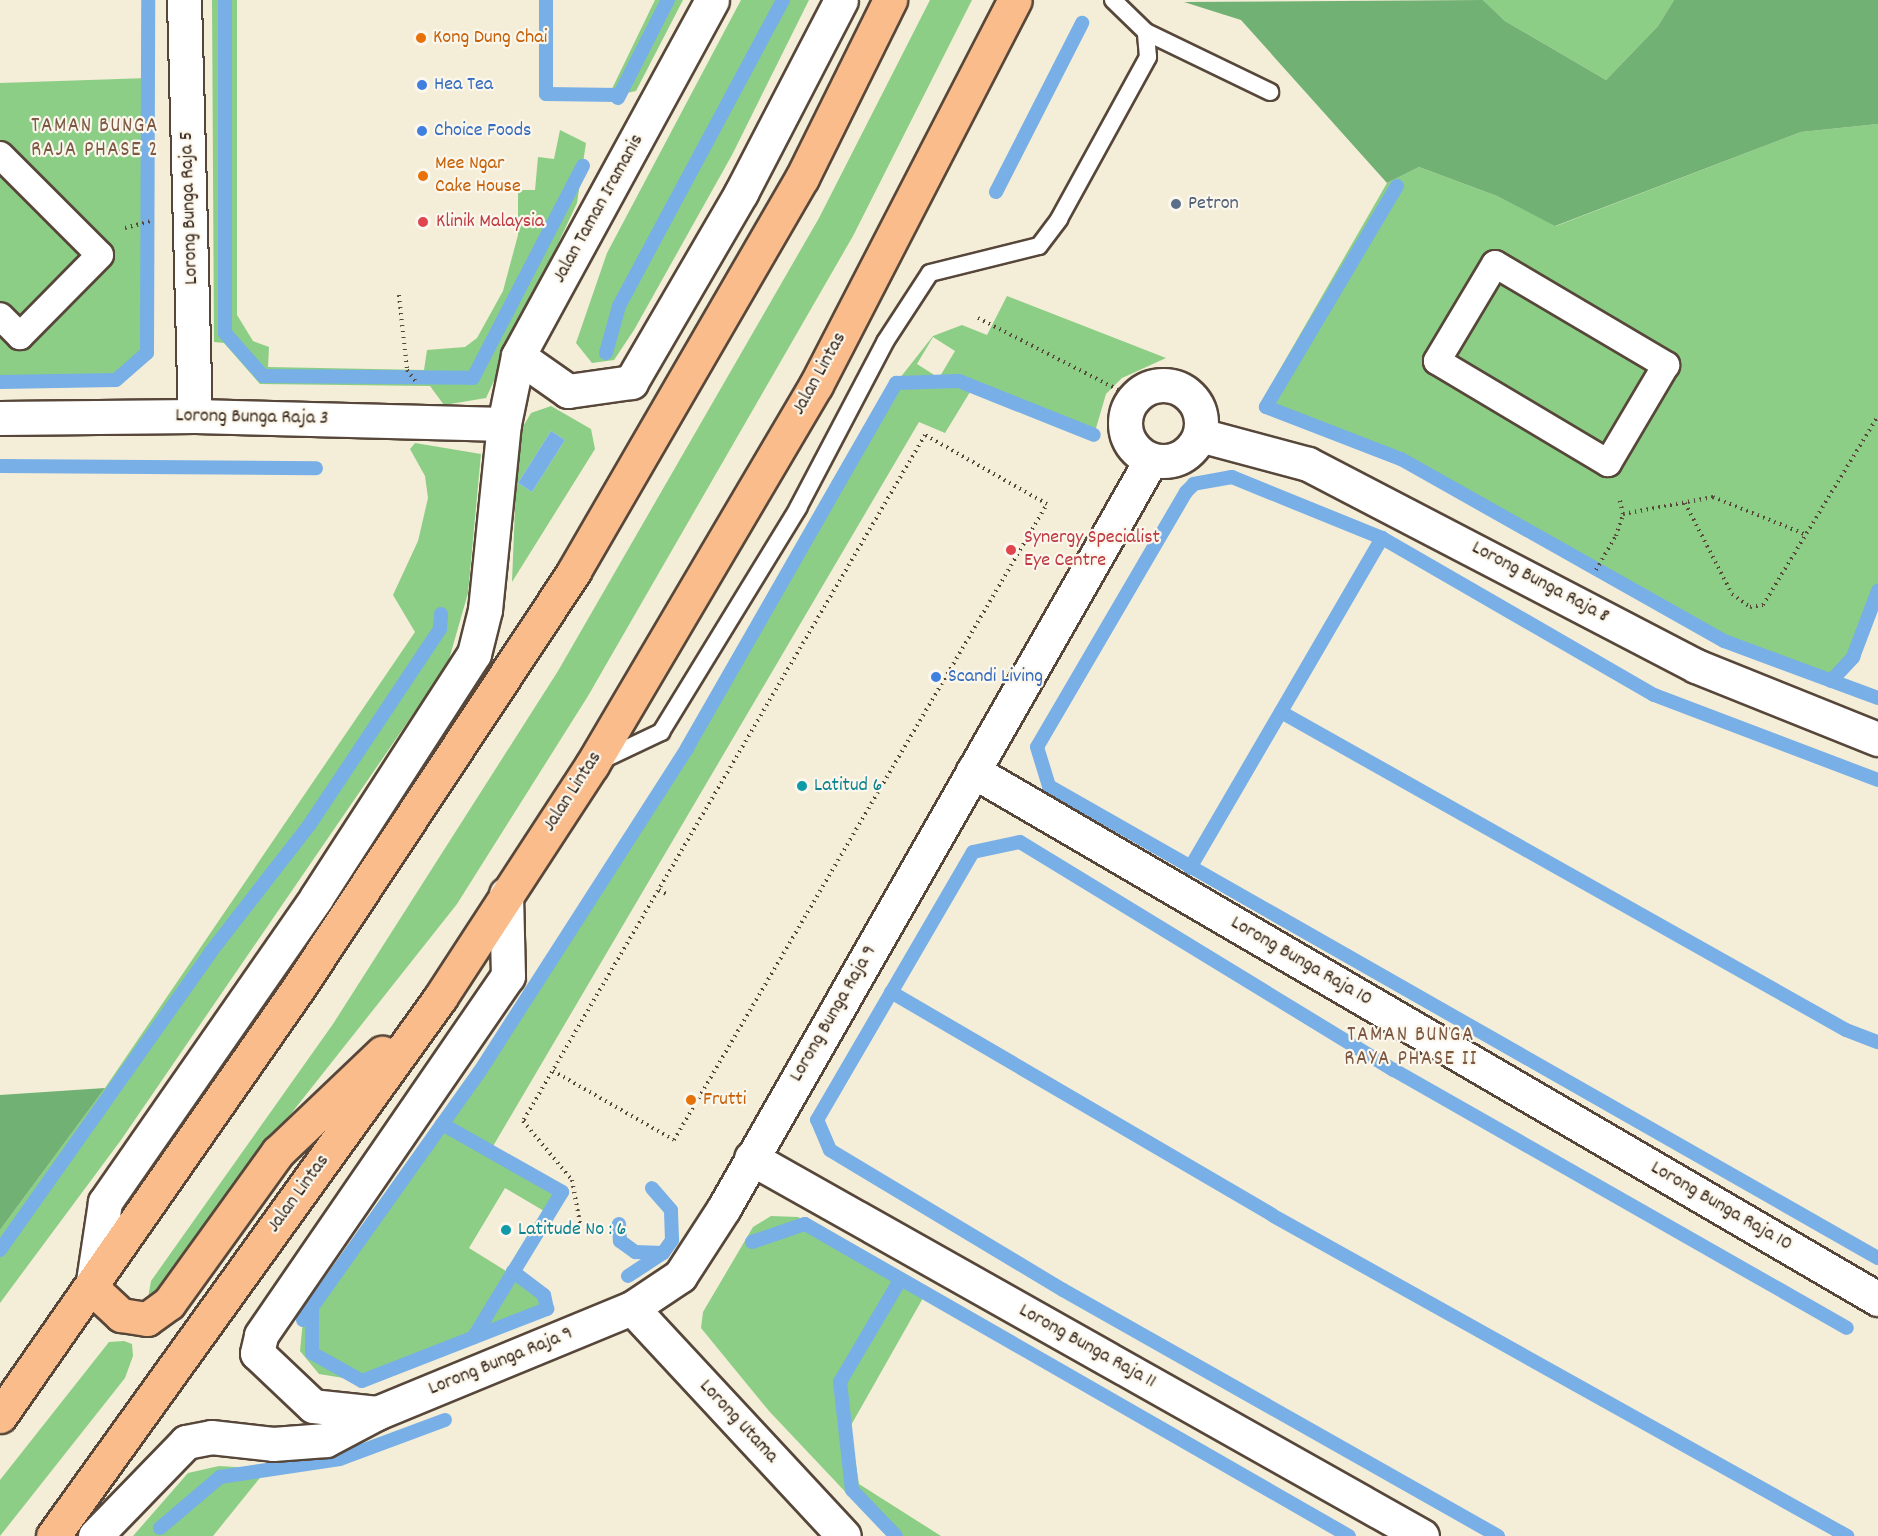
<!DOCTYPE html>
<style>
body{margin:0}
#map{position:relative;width:1878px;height:1536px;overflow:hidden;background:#f4edd7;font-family:Dekko,sans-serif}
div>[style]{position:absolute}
.green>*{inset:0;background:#8cce86}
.forest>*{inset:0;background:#71b173}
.water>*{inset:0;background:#77afe6}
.stream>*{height:14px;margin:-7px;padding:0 7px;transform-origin:7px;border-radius:7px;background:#77afe6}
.path>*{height:4px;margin-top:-2px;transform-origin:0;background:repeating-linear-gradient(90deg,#57473a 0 1.5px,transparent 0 6px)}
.roads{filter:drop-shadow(2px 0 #57473a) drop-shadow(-2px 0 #57473a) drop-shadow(0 2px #57473a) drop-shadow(0 -2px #57473a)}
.service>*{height:16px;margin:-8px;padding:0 8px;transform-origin:8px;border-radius:8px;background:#fff}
.pedestrian>*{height:26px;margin:-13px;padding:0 13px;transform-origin:13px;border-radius:13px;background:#fff}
.minor>*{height:33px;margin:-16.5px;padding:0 16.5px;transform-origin:16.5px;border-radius:16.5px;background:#fff}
.minor>.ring{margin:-16.5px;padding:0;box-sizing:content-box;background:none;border:33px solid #fff;border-radius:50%}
.trunk>*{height:33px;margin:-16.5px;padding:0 16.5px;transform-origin:16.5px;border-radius:16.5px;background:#fabc8b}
.dots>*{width:16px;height:16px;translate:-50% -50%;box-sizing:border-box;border:3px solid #fbf7ec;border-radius:50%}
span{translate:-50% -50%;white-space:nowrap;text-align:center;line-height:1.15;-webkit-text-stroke:4.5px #fbf7ec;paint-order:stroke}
.food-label{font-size:20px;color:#c56008}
.left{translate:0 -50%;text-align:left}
.shop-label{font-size:20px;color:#366cbe}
.service-label{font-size:20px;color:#4e5e75}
.street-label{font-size:20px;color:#3b2a1e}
.health-label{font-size:20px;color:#be3a42}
.culture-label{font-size:20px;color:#0d838f}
.neighbourhood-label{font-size:21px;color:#7d5943;letter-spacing:1.5px}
</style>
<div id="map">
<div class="green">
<div style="clip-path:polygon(212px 0,237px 0,237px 315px,253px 341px,269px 347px,268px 367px,424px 370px,427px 350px,465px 347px,477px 338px,503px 291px,518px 235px,518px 190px,535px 190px,538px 157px,554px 159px,560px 130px,586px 143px,577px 203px,486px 398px,444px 405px,430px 386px,260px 384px,224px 343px,214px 342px)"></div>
<div style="clip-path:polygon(655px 0,683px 0,636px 91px,608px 97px)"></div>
<div style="clip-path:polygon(741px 0,809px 0,732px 155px,634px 330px,614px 360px,592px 363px,576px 343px,607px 253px)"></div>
<div style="clip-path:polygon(930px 0,972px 0,853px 236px,588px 696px,457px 904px,267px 1144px,159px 1293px,148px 1298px,151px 1281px,333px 1024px,558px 671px,819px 218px)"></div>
<div style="clip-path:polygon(1483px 0,1674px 0,1658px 26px,1606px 80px,1505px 21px)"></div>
<div style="clip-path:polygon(148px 78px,147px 353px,116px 380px,0 382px,0 83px)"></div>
<div style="clip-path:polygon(1878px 124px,1878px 591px,1853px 657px,1831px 681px,1724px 641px,1401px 459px,1266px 407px,1264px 397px,1387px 183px,1419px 167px,1497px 196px,1556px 226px,1801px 132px)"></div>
<div style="clip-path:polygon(evenodd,1007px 296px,1166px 358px,1122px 378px,1106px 394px,1094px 435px,973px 387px,945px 433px,919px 422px,489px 1153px,562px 1192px,514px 1272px,544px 1295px,547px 1309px,362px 1381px,319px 1374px,300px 1351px,303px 1320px,480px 1071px,687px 748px,896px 383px,933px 336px,962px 325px,987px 335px,1007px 296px,933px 337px,955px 351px,939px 378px,917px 364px,933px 337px,1007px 296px,505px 1188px,544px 1211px,506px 1271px,469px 1248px,505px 1188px)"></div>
<div style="clip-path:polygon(evenodd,551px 406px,591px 429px,595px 449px,512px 582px,518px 435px,531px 413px,551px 406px,551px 431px,565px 440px,532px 492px,518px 483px,551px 431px)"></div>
<div style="clip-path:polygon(415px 443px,481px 454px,468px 593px,448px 663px,121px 1140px,0 1303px,0 1230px,105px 1088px,415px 632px,393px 595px,418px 541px,428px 498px,425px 476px,410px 449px)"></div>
<div style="clip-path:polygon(771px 1216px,798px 1217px,927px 1291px,850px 1427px,859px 1484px,941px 1536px,887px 1536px,769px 1411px,701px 1328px,703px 1312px,753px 1227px)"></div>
<div style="clip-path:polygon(124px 1341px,132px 1344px,133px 1356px,125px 1378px,0 1536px,0 1480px,109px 1342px)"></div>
<div style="clip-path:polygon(219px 1466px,267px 1469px,213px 1536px,133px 1536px,188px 1473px)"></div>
</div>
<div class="forest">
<div style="clip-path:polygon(1483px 0,1505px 21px,1606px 80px,1658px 26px,1674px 0,1878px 0,1878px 124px,1801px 132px,1555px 226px,1497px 196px,1419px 167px,1387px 183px,1241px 20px,1184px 2px)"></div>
<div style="clip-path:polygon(105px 1088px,0 1230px,0 1095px)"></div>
</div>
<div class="water">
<div style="clip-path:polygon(551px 431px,565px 440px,532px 492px,518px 483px)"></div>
</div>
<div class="stream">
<div style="left:225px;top:0;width:333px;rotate:90deg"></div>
<div style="left:225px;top:333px;width:57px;rotate:48.5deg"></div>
<div style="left:263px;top:376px;width:210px;rotate:0.5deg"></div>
<div style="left:473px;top:378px;width:239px;rotate:-62.6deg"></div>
<div style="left:546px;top:0;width:94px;rotate:90deg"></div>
<div style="left:546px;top:94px;width:73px;rotate:0.8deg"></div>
<div style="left:618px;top:98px;width:110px;rotate:-63deg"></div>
<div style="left:1397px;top:186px;width:257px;rotate:120.7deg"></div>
<div style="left:1266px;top:407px;width:145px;rotate:21.1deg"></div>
<div style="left:1401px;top:459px;width:371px;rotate:29.4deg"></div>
<div style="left:1724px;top:641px;width:164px;rotate:20.3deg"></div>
<div style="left:996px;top:192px;width:190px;rotate:-63deg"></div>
<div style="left:606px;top:353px;width:49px;rotate:-74.5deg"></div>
<div style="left:619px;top:306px;width:347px;rotate:-61.8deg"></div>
<div style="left:0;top:382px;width:116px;rotate:-1deg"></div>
<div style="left:116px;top:380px;width:41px;rotate:-41.1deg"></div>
<div style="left:147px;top:353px;width:353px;rotate:-89.8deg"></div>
<div style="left:0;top:466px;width:316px;rotate:0.4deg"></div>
<div style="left:1831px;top:681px;width:33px;rotate:-47deg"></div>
<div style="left:1853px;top:657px;width:71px;rotate:-69.3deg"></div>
<div style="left:1281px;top:712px;width:648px;rotate:29.37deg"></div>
<div style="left:1846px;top:1030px;width:34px;rotate:21deg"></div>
<div style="left:1878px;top:780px;width:240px;rotate:-159.2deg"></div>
<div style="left:1654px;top:695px;width:314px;rotate:-150deg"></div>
<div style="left:1382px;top:538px;width:162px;rotate:-157.9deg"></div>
<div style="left:1232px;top:477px;width:39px;rotate:170deg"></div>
<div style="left:1194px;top:484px;width:11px;rotate:135deg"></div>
<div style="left:1186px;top:492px;width:295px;rotate:120.3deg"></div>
<div style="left:1037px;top:747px;width:41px;rotate:72.9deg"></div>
<div style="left:1049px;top:786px;width:954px;rotate:29.66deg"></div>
<div style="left:1190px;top:868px;width:382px;rotate:-59.8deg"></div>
<div style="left:891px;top:992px;width:441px;rotate:30.3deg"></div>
<div style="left:1272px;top:1215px;width:659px;rotate:29.17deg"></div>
<div style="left:442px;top:1124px;width:138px;rotate:29.5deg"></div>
<div style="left:562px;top:1192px;width:170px;rotate:121.3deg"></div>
<div style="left:619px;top:1224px;width:17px;rotate:87deg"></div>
<div style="left:620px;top:1241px;width:19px;rotate:36deg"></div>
<div style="left:635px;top:1252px;width:28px;rotate:2deg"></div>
<div style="left:752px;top:1242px;width:56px;rotate:-18.8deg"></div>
<div style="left:805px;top:1224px;width:627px;rotate:29.84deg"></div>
<div style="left:0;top:1250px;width:364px;rotate:-54.7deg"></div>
<div style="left:210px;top:953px;width:163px;rotate:-52.2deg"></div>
<div style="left:310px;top:824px;width:234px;rotate:-56.3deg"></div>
<div style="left:440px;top:629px;width:15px;rotate:-86deg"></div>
<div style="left:628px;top:1276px;width:42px;rotate:-33.3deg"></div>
<div style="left:663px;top:1253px;width:16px;rotate:-55deg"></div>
<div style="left:672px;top:1240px;width:30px;rotate:-92deg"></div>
<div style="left:671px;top:1210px;width:29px;rotate:-131deg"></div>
<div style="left:312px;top:1307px;width:46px;rotate:90deg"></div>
<div style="left:312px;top:1353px;width:57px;rotate:29.2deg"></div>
<div style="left:362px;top:1381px;width:199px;rotate:-21.3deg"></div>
<div style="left:547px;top:1309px;width:14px;rotate:-102deg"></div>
<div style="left:544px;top:1295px;width:39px;rotate:-143deg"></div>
<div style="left:303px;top:1320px;width:305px;rotate:-54.6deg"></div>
<div style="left:480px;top:1071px;width:384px;rotate:-57.3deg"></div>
<div style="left:687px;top:748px;width:421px;rotate:-60.2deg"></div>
<div style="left:896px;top:383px;width:63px;rotate:-1.8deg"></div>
<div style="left:959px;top:381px;width:145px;rotate:21.8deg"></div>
<div style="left:160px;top:1528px;width:79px;rotate:-40.4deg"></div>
<div style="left:220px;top:1477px;width:121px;rotate:-8.5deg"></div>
<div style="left:340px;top:1459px;width:112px;rotate:-20.4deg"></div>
<div style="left:896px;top:1536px;width:64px;rotate:-133.7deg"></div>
<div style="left:852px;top:1490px;width:109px;rotate:-96.3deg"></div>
<div style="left:840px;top:1382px;width:118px;rotate:-59.5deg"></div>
<div style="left:1498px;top:1536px;width:500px;rotate:-150.5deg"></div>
<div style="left:1063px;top:1290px;width:272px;rotate:-149deg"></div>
<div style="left:830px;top:1150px;width:33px;rotate:-113deg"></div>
<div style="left:817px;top:1120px;width:310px;rotate:-59.8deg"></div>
<div style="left:973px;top:852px;width:48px;rotate:-12deg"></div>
<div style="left:1020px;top:842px;width:438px;rotate:31.4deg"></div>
<div style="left:1394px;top:1070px;width:521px;rotate:29.66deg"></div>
</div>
<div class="path">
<div style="left:125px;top:228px;width:28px;rotate:-15deg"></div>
<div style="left:399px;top:295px;width:75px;rotate:83.9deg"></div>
<div style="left:407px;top:370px;width:15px;rotate:53deg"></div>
<div style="left:978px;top:318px;width:175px;rotate:27.1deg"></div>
<div style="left:1685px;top:503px;width:102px;rotate:62.7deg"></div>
<div style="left:1732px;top:594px;width:22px;rotate:36deg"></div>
<div style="left:1750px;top:607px;width:13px;rotate:-9deg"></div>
<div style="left:1763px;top:605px;width:221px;rotate:-58.7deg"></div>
<div style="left:1623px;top:514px;width:92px;rotate:-10.7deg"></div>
<div style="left:1713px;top:497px;width:101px;rotate:22deg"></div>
<div style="left:1596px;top:570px;width:39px;rotate:-60deg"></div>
<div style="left:1616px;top:536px;width:23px;rotate:-72deg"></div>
<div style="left:1623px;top:514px;width:17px;rotate:-103deg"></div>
<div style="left:659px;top:890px;width:10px;rotate:29deg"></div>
<div style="left:553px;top:1071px;width:139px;rotate:29.7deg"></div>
<div style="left:674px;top:1140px;width:737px;rotate:-59.61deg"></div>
<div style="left:1047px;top:504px;width:140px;rotate:-150.5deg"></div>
<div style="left:925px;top:435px;width:795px;rotate:120.37deg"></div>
<div style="left:523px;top:1121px;width:77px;rotate:50.3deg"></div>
<div style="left:572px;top:1180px;width:44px;rotate:79.5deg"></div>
</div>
<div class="roads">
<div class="service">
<div style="left:1113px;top:0;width:46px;rotate:44.1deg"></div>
<div style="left:1146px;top:32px;width:138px;rotate:25.8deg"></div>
<div style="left:600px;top:761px;width:68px;rotate:-25.4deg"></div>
<div style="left:661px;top:732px;width:263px;rotate:-58.5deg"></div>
<div style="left:798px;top:508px;width:187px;rotate:-62.3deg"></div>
<div style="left:885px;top:342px;width:82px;rotate:-56.9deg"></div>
<div style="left:930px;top:273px;width:112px;rotate:-13.9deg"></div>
<div style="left:1039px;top:246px;width:34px;rotate:-53deg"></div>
<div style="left:1059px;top:219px;width:185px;rotate:-61.2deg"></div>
<div style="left:1148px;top:57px;width:25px;rotate:-95deg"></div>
</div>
<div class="pedestrian">
<div style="left:0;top:155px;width:141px;rotate:45deg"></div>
<div style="left:100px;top:255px;width:114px;rotate:134.6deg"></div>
<div style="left:20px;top:336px;width:28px;rotate:-135deg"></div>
<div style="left:1495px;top:264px;width:199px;rotate:30.6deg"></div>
<div style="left:1666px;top:365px;width:114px;rotate:120.6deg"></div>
<div style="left:1608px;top:463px;width:199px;rotate:-149.2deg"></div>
<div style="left:1437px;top:361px;width:113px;rotate:-59.1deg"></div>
</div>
<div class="minor">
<div style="left:184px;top:0;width:416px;rotate:88.5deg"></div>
<div style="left:518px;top:356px;width:61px;rotate:35deg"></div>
<div style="left:568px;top:391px;width:64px;rotate:-8.1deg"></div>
<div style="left:631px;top:382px;width:219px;rotate:-59.8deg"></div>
<div style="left:741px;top:193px;width:217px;rotate:-62.6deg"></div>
<div class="ring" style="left:1125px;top:385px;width:43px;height:43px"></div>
<div style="left:0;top:418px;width:195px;rotate:-0.6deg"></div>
<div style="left:195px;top:416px;width:309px;rotate:1.5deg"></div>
<div style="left:1200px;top:435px;width:112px;rotate:15deg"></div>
<div style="left:1308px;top:464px;width:437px;rotate:27.5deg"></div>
<div style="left:1696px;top:666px;width:196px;rotate:21.9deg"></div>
<div style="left:973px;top:771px;width:1048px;rotate:30.26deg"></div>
<div style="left:751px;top:1158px;width:770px;rotate:29.39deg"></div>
<div style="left:92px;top:1288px;width:87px;rotate:-81.4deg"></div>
<div style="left:105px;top:1202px;width:370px;rotate:-55.2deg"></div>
<div style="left:316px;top:898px;width:291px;rotate:-57.1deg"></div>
<div style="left:474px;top:654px;width:45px;rotate:-76deg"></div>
<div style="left:485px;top:610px;width:187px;rotate:-84.2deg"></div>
<div style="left:504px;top:424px;width:69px;rotate:-78.4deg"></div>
<div style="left:518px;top:356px;width:405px;rotate:-61.4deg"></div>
<div style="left:632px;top:1308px;width:311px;rotate:47.1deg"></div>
<div style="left:377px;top:1413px;width:64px;rotate:-173.8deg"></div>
<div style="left:313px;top:1406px;width:77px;rotate:-136.6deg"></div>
<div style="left:257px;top:1353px;width:18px;rotate:-77deg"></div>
<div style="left:261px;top:1335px;width:436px;rotate:-55.5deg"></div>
<div style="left:508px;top:976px;width:82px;rotate:-91.4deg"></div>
<div style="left:95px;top:1536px;width:131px;rotate:-45.9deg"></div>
<div style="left:186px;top:1442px;width:25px;rotate:-11deg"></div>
<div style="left:211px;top:1437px;width:62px;rotate:6.4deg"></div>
<div style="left:273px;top:1444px;width:53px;rotate:-4.3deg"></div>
<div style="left:326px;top:1440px;width:58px;rotate:-27.9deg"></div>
<div style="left:377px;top:1413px;width:276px;rotate:-22.4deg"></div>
<div style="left:632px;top:1308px;width:58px;rotate:-33.7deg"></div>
<div style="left:680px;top:1276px;width:81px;rotate:-57.1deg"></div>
<div style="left:724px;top:1208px;width:861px;rotate:-60.28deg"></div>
</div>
<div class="trunk">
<div style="left:92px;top:1288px;width:40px;rotate:43deg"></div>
<div style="left:121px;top:1315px;width:26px;rotate:9deg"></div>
<div style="left:147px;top:1319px;width:27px;rotate:-36deg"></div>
<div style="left:169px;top:1303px;width:186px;rotate:-54.2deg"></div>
<div style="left:278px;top:1152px;width:144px;rotate:-43.6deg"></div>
<div style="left:0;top:1416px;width:523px;rotate:-55.12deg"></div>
<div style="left:299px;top:987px;width:499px;rotate:-56.5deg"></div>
<div style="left:574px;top:571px;width:454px;rotate:-59.9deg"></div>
<div style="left:802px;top:178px;width:199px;rotate:-63.7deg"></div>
<div style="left:53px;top:1536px;width:663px;rotate:-54.27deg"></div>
<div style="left:440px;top:998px;width:278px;rotate:-56.9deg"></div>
<div style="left:592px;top:765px;width:441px;rotate:-59.5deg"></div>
<div style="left:816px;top:385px;width:433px;rotate:-62.7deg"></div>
</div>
</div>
<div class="dots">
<div style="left:421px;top:38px;background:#e8710a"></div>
<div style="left:422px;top:85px;background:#3f7fe0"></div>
<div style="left:422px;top:131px;background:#3f7fe0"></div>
<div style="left:423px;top:176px;background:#e8710a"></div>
<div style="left:1176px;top:204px;background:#5c6f8a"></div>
<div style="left:423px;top:222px;background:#e0444e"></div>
<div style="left:1011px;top:550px;background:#e0444e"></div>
<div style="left:936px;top:677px;background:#3f7fe0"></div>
<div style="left:802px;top:786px;background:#0f9aa8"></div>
<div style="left:691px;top:1100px;background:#e8710a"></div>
<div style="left:506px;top:1230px;background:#0f9aa8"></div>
</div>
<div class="food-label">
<span class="left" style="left:433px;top:38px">Kong Dung Chai</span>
<span class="left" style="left:435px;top:176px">Mee Ngar<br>Cake House</span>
<span class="left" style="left:703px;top:1100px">Frutti</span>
</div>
<div class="shop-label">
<span class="left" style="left:434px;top:85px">Hea Tea</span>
<span class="left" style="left:434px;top:131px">Choice Foods</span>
<span class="left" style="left:948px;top:677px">Scandi Living</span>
</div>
<div class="service-label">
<span class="left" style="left:1188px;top:204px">Petron</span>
</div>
<div class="street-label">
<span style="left:190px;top:208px;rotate:-92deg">Lorong Bunga Raja 5</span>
<span style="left:599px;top:209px;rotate:-61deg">Jalan Taman Iramanis</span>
<span style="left:820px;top:374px;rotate:-61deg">Jalan Lintas</span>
<span style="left:252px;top:418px;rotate:1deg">Lorong Bunga Raja 3</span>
<span style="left:1540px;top:583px;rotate:28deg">Lorong Bunga Raja 8</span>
<span style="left:573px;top:792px;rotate:-57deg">Jalan Lintas</span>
<span style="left:1301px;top:962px;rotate:30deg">Lorong Bunga Raja 10</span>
<span style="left:834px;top:1014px;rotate:-60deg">Lorong Bunga Raja 9</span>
<span style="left:299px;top:1194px;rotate:-54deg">Jalan Lintas</span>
<span style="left:1721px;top:1207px;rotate:30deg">Lorong Bunga Raja 10</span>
<span style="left:1087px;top:1347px;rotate:29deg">Lorong Bunga Raja 11</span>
<span style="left:501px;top:1362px;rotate:-22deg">Lorong Bunga Raja 9</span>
<span style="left:738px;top:1422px;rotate:47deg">Lorong Utama</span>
</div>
<div class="health-label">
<span class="left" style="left:436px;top:222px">Klinik Malaysia</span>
<span class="left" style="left:1024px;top:550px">Synergy Specialist<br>Eye Centre</span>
</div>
<div class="culture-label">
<span class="left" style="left:814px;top:786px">Latitud 6</span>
<span class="left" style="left:518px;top:1230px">Latitude No : 6</span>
</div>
<div class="neighbourhood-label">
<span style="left:95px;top:139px">TAMAN BUNGA<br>RAJA PHASE 2</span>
<span style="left:1411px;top:1048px">TAMAN BUNGA<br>RAYA PHASE II</span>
</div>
</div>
